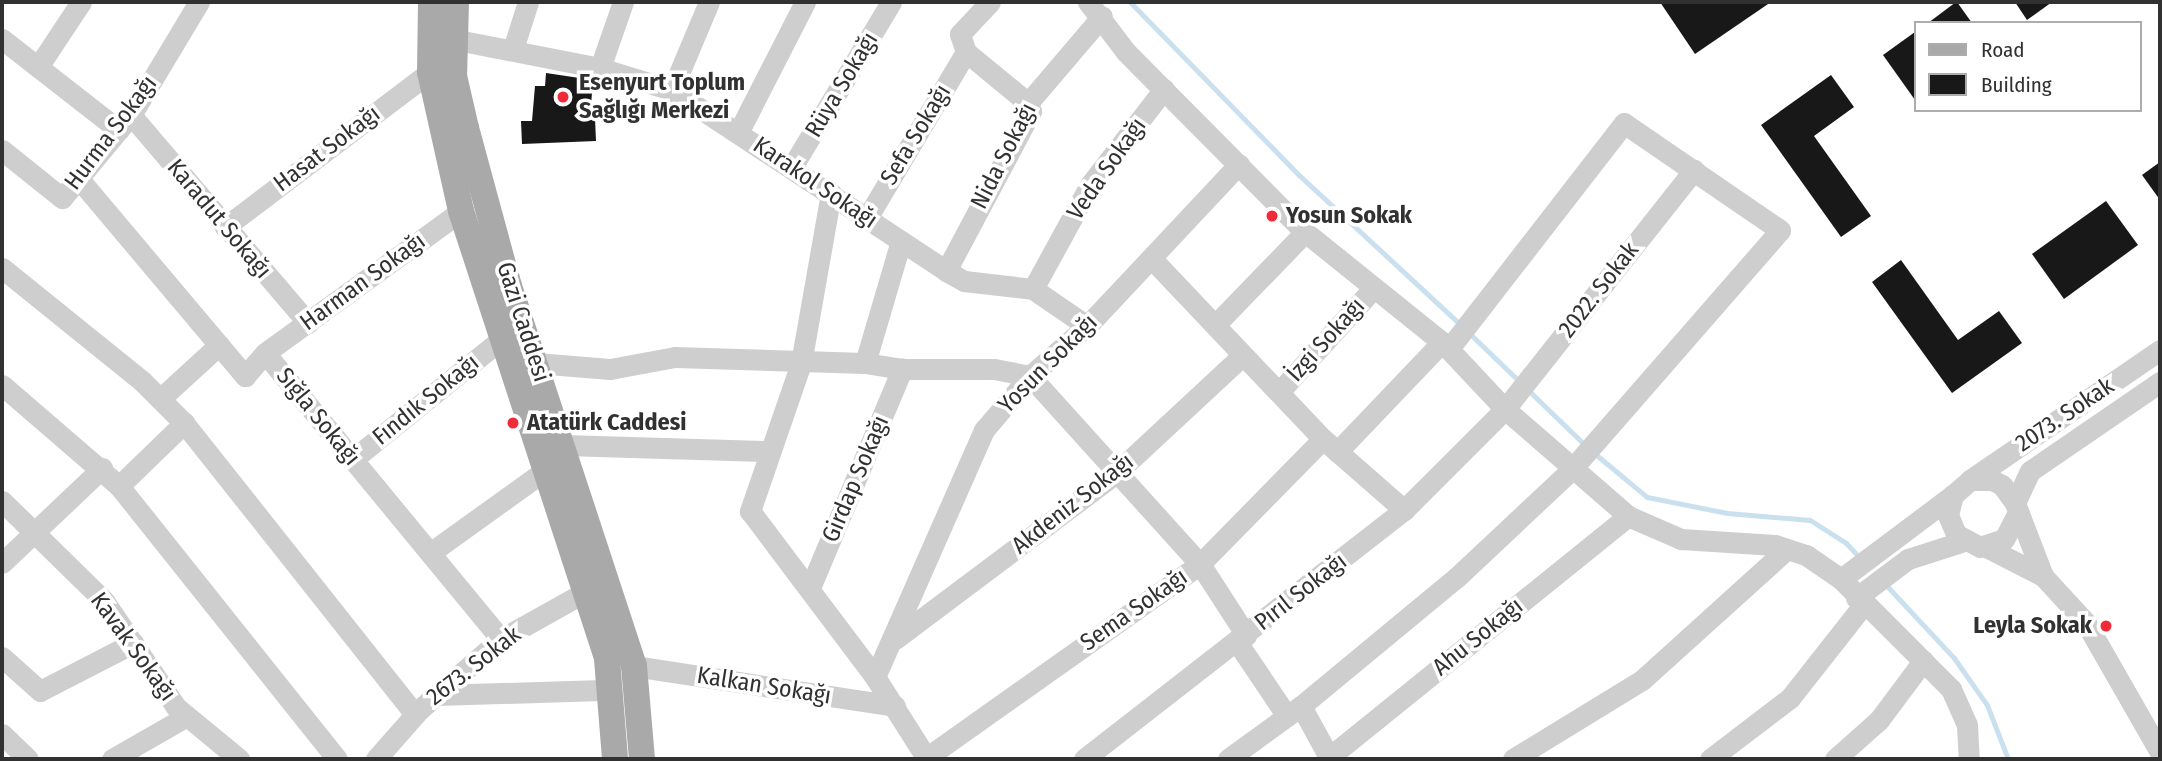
<!DOCTYPE html>
<meta charset="utf-8">
<style>
body{margin:0}
#map{position:relative;width:2162px;height:761px;overflow:hidden;background:#fff;font-family:"Fira Sans Condensed",sans-serif}
div>[style]{position:absolute}
.stream>*{height:5px;margin:-2.5px;padding:0 2.5px;transform-origin:2.5px;border-radius:2.5px;background:#cae0ef}
.building>*{inset:0;background:#181818}
.minor>*{height:21px;margin:-10.5px;padding:0 10.5px;transform-origin:10.5px;border-radius:10.5px;background:#cecece}
.major>*{height:26px;margin:-13px;padding:0 13px;transform-origin:13px;border-radius:13px;background:#a9a9a9}
.dots>*{width:19px;height:19px;translate:-50% -50%;box-sizing:border-box;border:4px solid #fff;border-radius:50%}
span{translate:-50% -50%;white-space:nowrap;text-align:center;line-height:1.15;-webkit-text-stroke:7px #fff;paint-order:stroke}
.poi-label{font-size:24px;color:#313131;font-weight:700}
.left{translate:0 -50%;text-align:left}
.right{translate:-100% -50%;text-align:right}
.street-label{font-size:24px;color:#313131}
.frame{position:absolute;inset:0;border:4px solid #313131;pointer-events:none}
.legend{position:absolute;left:1914px;top:21px;width:228px;height:91px;box-sizing:border-box;background:#fff;border:2px solid #adadad;margin:0;padding:9px 12px;list-style:none;font-size:21px;color:#313131}
.legend li{display:flex;align-items:center;gap:14px;height:35px}
.legend b{width:35px;border:2px solid #adadad}
</style>
<div id="map">
<div class="stream">
<div style="left:1130px;top:2px;width:243px;rotate:45.7deg"></div>
<div style="left:1300px;top:176px;width:219px;rotate:42.8deg"></div>
<div style="left:1468px;top:332px;width:71px;rotate:43.9deg"></div>
<div style="left:1528px;top:390px;width:82px;rotate:44deg"></div>
<div style="left:1594px;top:453px;width:69px;rotate:39.7deg"></div>
<div style="left:1647px;top:497px;width:82px;rotate:11.3deg"></div>
<div style="left:1727px;top:513px;width:83px;rotate:4.8deg"></div>
<div style="left:1810px;top:520px;width:43px;rotate:32.6deg"></div>
<div style="left:1846px;top:543px;width:22px;rotate:47deg"></div>
<div style="left:1885px;top:584px;width:101px;rotate:47deg"></div>
<div style="left:1954px;top:658px;width:57px;rotate:54.9deg"></div>
<div style="left:1987px;top:705px;width:58px;rotate:68.7deg"></div>
</div>
<div class="building">
<div style="clip-path:polygon(1660px 2px,1771px 2px,1695px 54px)"></div>
<div style="clip-path:polygon(1957px 2px,1972px 23px,1928px 23px,1956px 2px)"></div>
<div style="clip-path:polygon(2015px 2px,2052px 2px,2027px 20px)"></div>
<div style="clip-path:polygon(1915px 32px,1915px 100px,1883px 55px)"></div>
<div style="clip-path:polygon(546px 73px,593px 80px,590px 118px,595px 118px,596px 141px,522px 144px,521px 121px,532px 121px,535px 86px,545px 86px)"></div>
<div style="clip-path:polygon(1831px 75px,1854px 107px,1814px 136px,1871px 216px,1841px 237px,1761px 125px)"></div>
<div style="clip-path:polygon(2160px 162px,2160px 200px,2142px 175px)"></div>
<div style="clip-path:polygon(2106px 201px,2138px 245px,2064px 299px,2032px 254px)"></div>
<div style="clip-path:polygon(1901px 260px,1958px 340px,1999px 311px,2022px 343px,1952px 393px,1872px 282px)"></div>
</div>
<div class="minor">
<div style="left:990px;top:2px;width:44px;rotate:133.2deg"></div>
<div style="left:960px;top:34px;width:19px;rotate:72deg"></div>
<div style="left:966px;top:52px;width:80px;rotate:39.4deg"></div>
<div style="left:1088px;top:2px;width:63px;rotate:52.8deg"></div>
<div style="left:1126px;top:52px;width:254px;rotate:45.2deg"></div>
<div style="left:1305px;top:232px;width:176px;rotate:38.8deg"></div>
<div style="left:1442px;top:342px;width:92px;rotate:46.8deg"></div>
<div style="left:1505px;top:409px;width:163px;rotate:41deg"></div>
<div style="left:1628px;top:516px;width:58px;rotate:23.5deg"></div>
<div style="left:1681px;top:539px;width:94px;rotate:3.7deg"></div>
<div style="left:1775px;top:545px;width:33px;rotate:18deg"></div>
<div style="left:1806px;top:555px;width:42px;rotate:34.4deg"></div>
<div style="left:1841px;top:579px;width:156px;rotate:45deg"></div>
<div style="left:1951px;top:689px;width:39px;rotate:66deg"></div>
<div style="left:1967px;top:725px;width:34px;rotate:87deg"></div>
<div style="left:2px;top:39px;width:148px;rotate:37.9deg"></div>
<div style="left:452px;top:39px;width:151px;rotate:11.1deg"></div>
<div style="left:600px;top:68px;width:75px;rotate:17deg"></div>
<div style="left:672px;top:90px;width:328px;rotate:33.4deg"></div>
<div style="left:946px;top:271px;width:21px;rotate:29deg"></div>
<div style="left:964px;top:281px;width:69px;rotate:6.6deg"></div>
<div style="left:1033px;top:289px;width:65px;rotate:34.4deg"></div>
<div style="left:513px;top:49px;width:49px;rotate:-72.3deg"></div>
<div style="left:38px;top:67px;width:78px;rotate:-56.5deg"></div>
<div style="left:600px;top:68px;width:70px;rotate:-70.8deg"></div>
<div style="left:672px;top:90px;width:95px;rotate:-67.2deg"></div>
<div style="left:131px;top:115px;width:273px;rotate:49.6deg"></div>
<div style="left:739px;top:131px;width:145px;rotate:-62.9deg"></div>
<div style="left:2px;top:150px;width:77px;rotate:38.7deg"></div>
<div style="left:62px;top:198px;width:108px;rotate:-50.3deg"></div>
<div style="left:131px;top:115px;width:132px;rotate:-59deg"></div>
<div style="left:792px;top:167px;width:192px;rotate:-59deg"></div>
<div style="left:79px;top:179px;width:258px;rotate:49.9deg"></div>
<div style="left:245px;top:376px;width:30px;rotate:-49deg"></div>
<div style="left:265px;top:353px;width:371px;rotate:50.5deg"></div>
<div style="left:831px;top:193px;width:173px;rotate:100deg"></div>
<div style="left:801px;top:363px;width:157px;rotate:109deg"></div>
<div style="left:750px;top:511px;width:208px;rotate:53deg"></div>
<div style="left:875px;top:677px;width:97px;rotate:57.6deg"></div>
<div style="left:867px;top:218px;width:193px;rotate:-59.2deg"></div>
<div style="left:225px;top:227px;width:257px;rotate:-37.1deg"></div>
<div style="left:1152px;top:259px;width:248px;rotate:46.5deg"></div>
<div style="left:1323px;top:439px;width:108px;rotate:41.2deg"></div>
<div style="left:2px;top:268px;width:180px;rotate:38.9deg"></div>
<div style="left:142px;top:381px;width:59px;rotate:45deg"></div>
<div style="left:184px;top:423px;width:372px;rotate:51.6deg"></div>
<div style="left:946px;top:271px;width:181px;rotate:-62deg"></div>
<div style="left:1031px;top:111px;width:9px;rotate:-111deg"></div>
<div style="left:1028px;top:103px;width:114px;rotate:-49.6deg"></div>
<div style="left:1033px;top:289px;width:119px;rotate:-61.3deg"></div>
<div style="left:1090px;top:185px;width:121px;rotate:-52.4deg"></div>
<div style="left:1216px;top:324px;width:128px;rotate:-45.9deg"></div>
<div style="left:265px;top:353px;width:242px;rotate:-35.9deg"></div>
<div style="left:536px;top:363px;width:74px;rotate:4.6deg"></div>
<div style="left:610px;top:369px;width:66px;rotate:-10.5deg"></div>
<div style="left:675px;top:357px;width:190px;rotate:1.8deg"></div>
<div style="left:865px;top:363px;width:37px;rotate:9deg"></div>
<div style="left:902px;top:369px;width:92px"></div>
<div style="left:994px;top:369px;width:37px;rotate:11deg"></div>
<div style="left:1030px;top:376px;width:253px;rotate:47.9deg"></div>
<div style="left:1200px;top:564px;width:85px;rotate:57.1deg"></div>
<div style="left:865px;top:363px;width:127px;rotate:-73.6deg"></div>
<div style="left:2px;top:385px;width:155px;rotate:40.8deg"></div>
<div style="left:119px;top:486px;width:349px;rotate:51.4deg"></div>
<div style="left:1280px;top:391px;width:137px;rotate:-47.7deg"></div>
<div style="left:160px;top:399px;width:80px;rotate:-42.5deg"></div>
<div style="left:564px;top:445px;width:204px;rotate:1.7deg"></div>
<div style="left:1337px;top:452px;width:152px;rotate:-46.3deg"></div>
<div style="left:352px;top:460px;width:191px;rotate:-39deg"></div>
<div style="left:1970px;top:480px;width:230px;rotate:-34.4deg"></div>
<div style="left:119px;top:486px;width:91px;rotate:-44.1deg"></div>
<div style="left:2px;top:501px;width:143px;rotate:44.4deg"></div>
<div style="left:104px;top:601px;width:128px;rotate:55.8deg"></div>
<div style="left:176px;top:707px;width:82px;rotate:39.5deg"></div>
<div style="left:2015px;top:503px;width:35px;rotate:-65deg"></div>
<div style="left:2030px;top:471px;width:158px;rotate:-34.4deg"></div>
<div style="left:2017px;top:514px;width:28px;rotate:117deg"></div>
<div style="left:2004px;top:539px;width:25px;rotate:162deg"></div>
<div style="left:1980px;top:547px;width:27px;rotate:-152deg"></div>
<div style="left:1956px;top:534px;width:21px;rotate:-113deg"></div>
<div style="left:1948px;top:515px;width:21px;rotate:-76deg"></div>
<div style="left:1953px;top:495px;width:23px;rotate:-41deg"></div>
<div style="left:1970px;top:480px;width:22px"></div>
<div style="left:1992px;top:480px;width:11px;rotate:27deg"></div>
<div style="left:2002px;top:485px;width:22px;rotate:54deg"></div>
<div style="left:2015px;top:503px;width:78px;rotate:69deg"></div>
<div style="left:1986px;top:547px;width:64px;rotate:27deg"></div>
<div style="left:2043px;top:576px;width:64px;rotate:47.5deg"></div>
<div style="left:2086px;top:623px;width:149px;rotate:60.2deg"></div>
<div style="left:430px;top:553px;width:140px;rotate:-35.7deg"></div>
<div style="left:2px;top:563px;width:138px;rotate:-43.5deg"></div>
<div style="left:1841px;top:579px;width:140px;rotate:-36.9deg"></div>
<div style="left:810px;top:588px;width:238px;rotate:-67.2deg"></div>
<div style="left:1856px;top:598px;width:65px;rotate:-36.9deg"></div>
<div style="left:1908px;top:559px;width:59px;rotate:-17.8deg"></div>
<div style="left:895px;top:639px;width:276px;rotate:-36.9deg"></div>
<div style="left:1116px;top:473px;width:173px;rotate:-42.9deg"></div>
<div style="left:1237px;top:642px;width:89px;rotate:56deg"></div>
<div style="left:2px;top:657px;width:51px;rotate:41.8deg"></div>
<div style="left:40px;top:691px;width:105px;rotate:-27.3deg"></div>
<div style="left:634px;top:666px;width:264px;rotate:8.7deg"></div>
<div style="left:875px;top:677px;width:270px;rotate:-66.2deg"></div>
<div style="left:984px;top:430px;width:71px;rotate:-49.6deg"></div>
<div style="left:1030px;top:376px;width:76px;rotate:-41.3deg"></div>
<div style="left:1087px;top:326px;width:222px;rotate:-46.8deg"></div>
<div style="left:437px;top:695px;width:173px;rotate:-1.7deg"></div>
<div style="left:1301px;top:706px;width:60px;rotate:61.3deg"></div>
<div style="left:2px;top:734px;width:36px;rotate:44deg"></div>
<div style="left:926px;top:758px;width:336px;rotate:-35.3deg"></div>
<div style="left:1200px;top:564px;width:175px;rotate:-45.5deg"></div>
<div style="left:112px;top:759px;width:86px;rotate:-29.8deg"></div>
<div style="left:376px;top:759px;width:65px;rotate:-48.7deg"></div>
<div style="left:419px;top:710px;width:108px;rotate:-40.9deg"></div>
<div style="left:501px;top:639px;width:98px;rotate:-29.2deg"></div>
<div style="left:1084px;top:759px;width:405px;rotate:-37.9deg"></div>
<div style="left:1404px;top:510px;width:143px;rotate:-45deg"></div>
<div style="left:1505px;top:409px;width:305px;rotate:-51.7deg"></div>
<div style="left:1228px;top:759px;width:90px;rotate:-36deg"></div>
<div style="left:1301px;top:706px;width:201px;rotate:-39.6deg"></div>
<div style="left:1456px;top:578px;width:158px;rotate:-43.2deg"></div>
<div style="left:1571px;top:470px;width:318px;rotate:-48.9deg"></div>
<div style="left:1780px;top:230px;width:189px;rotate:-145.6deg"></div>
<div style="left:1624px;top:123px;width:286px;rotate:127.8deg"></div>
<div style="left:1327px;top:759px;width:387px;rotate:-38.9deg"></div>
<div style="left:1513px;top:759px;width:151px;rotate:-31.5deg"></div>
<div style="left:1642px;top:680px;width:195px;rotate:-42.1deg"></div>
<div style="left:1710px;top:759px;width:101px;rotate:-37.3deg"></div>
<div style="left:1790px;top:698px;width:120px;rotate:-51.8deg"></div>
<div style="left:1835px;top:759px;width:59px;rotate:-41.6deg"></div>
<div style="left:1879px;top:720px;width:74px;rotate:-53.3deg"></div>
</div>
<div class="major">
<div style="left:431px;top:2px;width:70px;rotate:90.8deg"></div>
<div style="left:430px;top:72px;width:142px;rotate:77.4deg"></div>
<div style="left:461px;top:211px;width:471px;rotate:71.9deg"></div>
<div style="left:607px;top:659px;width:100px;rotate:85.4deg"></div>
<div style="left:456px;top:2px;width:74px;rotate:91.5deg"></div>
<div style="left:454px;top:76px;width:53px;rotate:77deg"></div>
<div style="left:466px;top:128px;width:164px;rotate:74.8deg"></div>
<div style="left:509px;top:286px;width:400px;rotate:71.8deg"></div>
<div style="left:634px;top:666px;width:93px;rotate:85.1deg"></div>
</div>
<div class="dots">
<div style="left:563px;top:97px;background:#f12a37"></div>
<div style="left:1272px;top:216px;background:#f12a37"></div>
<div style="left:513px;top:423px;background:#f12a37"></div>
<div style="left:2106px;top:626px;background:#f12a37"></div>
</div>
<div class="poi-label">
<span class="left" style="left:579px;top:97px">Esenyurt Toplum<br>Sağlığı Merkezi</span>
<span class="left" style="left:1286px;top:216px">Yosun Sokak</span>
<span class="left" style="left:527px;top:423px">Atatürk Caddesi</span>
<span class="right" style="left:2092px;top:626px">Leyla Sokak</span>
</div>
<div class="street-label">
<span style="left:842px;top:85px;rotate:-59deg">Rüya Sokağı</span>
<span style="left:111px;top:133px;rotate:-53deg">Hurma Sokağı</span>
<span style="left:916px;top:135px;rotate:-59deg">Sefa Sokağı</span>
<span style="left:327px;top:149px;rotate:-37deg">Hasat Sokağı</span>
<span style="left:1004px;top:156px;rotate:-63deg">Nida Sokağı</span>
<span style="left:1107px;top:169px;rotate:-55deg">Veda Sokağı</span>
<span style="left:815px;top:183px;rotate:34deg">Karakol Sokağı</span>
<span style="left:219px;top:219px;rotate:50deg">Karadut Sokağı</span>
<span style="left:363px;top:282px;rotate:-36deg">Harman Sokağı</span>
<span style="left:1599px;top:290px;rotate:-52deg">2022. Sokak</span>
<span style="left:523px;top:322px;rotate:72deg">Gazi Caddesi</span>
<span style="left:1326px;top:340px;rotate:-48deg">İzgi Sokağı</span>
<span style="left:1048px;top:364px;rotate:-45deg">Yosun Sokağı</span>
<span style="left:426px;top:400px;rotate:-39deg">Fındık Sokağı</span>
<span style="left:2065px;top:415px;rotate:-34deg">2073. Sokak</span>
<span style="left:318px;top:417px;rotate:51deg">Sığla Sokağı</span>
<span style="left:856px;top:479px;rotate:-67deg">Girdap Sokağı</span>
<span style="left:1073px;top:504px;rotate:-38deg">Akdeniz Sokağı</span>
<span style="left:1301px;top:592px;rotate:-38deg">Pırıl Sokağı</span>
<span style="left:1134px;top:610px;rotate:-35deg">Sema Sokağı</span>
<span style="left:1478px;top:637px;rotate:-39deg">Ahu Sokağı</span>
<span style="left:133px;top:647px;rotate:54deg">Kavak Sokağı</span>
<span style="left:474px;top:666px;rotate:-38deg">2673. Sokak</span>
<span style="left:764px;top:686px;rotate:9deg">Kalkan Sokağı</span>
</div>
<div class="frame"></div>
<ul class="legend">
<li><b style="height:9px;background:#a9a9a9"></b>Road</li>
<li><b style="height:19px;background:#181818"></b>Building</li>
</ul>
</div>
